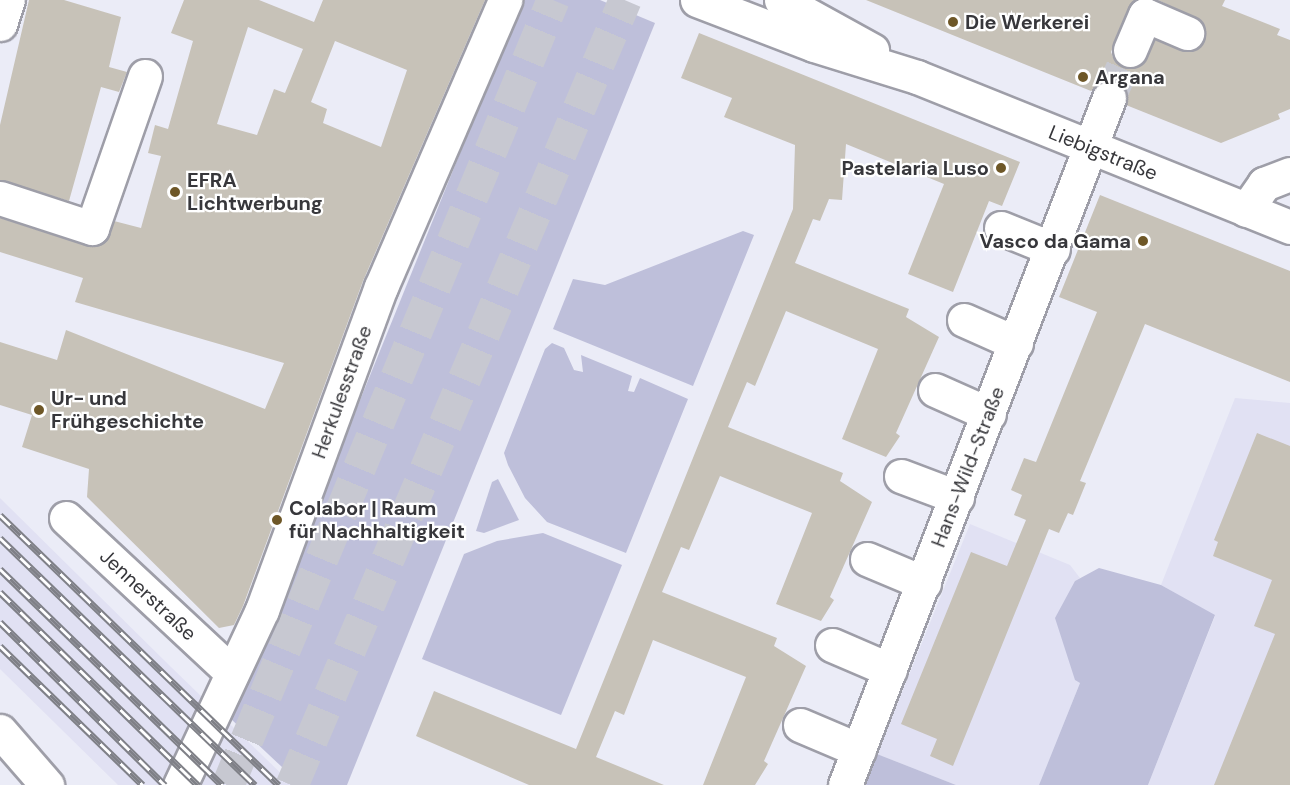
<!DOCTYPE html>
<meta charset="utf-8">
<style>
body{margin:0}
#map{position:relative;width:1290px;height:785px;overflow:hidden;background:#ebecf7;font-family:"DM Sans",sans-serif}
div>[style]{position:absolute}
.built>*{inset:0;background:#e1e1f3}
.green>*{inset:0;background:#bebfda}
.building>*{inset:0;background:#c7c2b8}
.minor-tunnel>*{height:33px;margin-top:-16.5px;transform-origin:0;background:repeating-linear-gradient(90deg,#c7c8d1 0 33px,transparent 0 49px)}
.highway-tunnel>*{height:33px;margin-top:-16.5px;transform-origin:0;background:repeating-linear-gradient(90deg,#c7c8d1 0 33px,transparent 0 49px)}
.roads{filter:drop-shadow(2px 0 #9e9ea8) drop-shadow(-2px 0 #9e9ea8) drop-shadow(0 2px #9e9ea8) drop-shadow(0 -2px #9e9ea8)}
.minor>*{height:33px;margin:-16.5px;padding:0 16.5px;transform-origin:16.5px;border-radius:16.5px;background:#fff}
.rail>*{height:7px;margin-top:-3.5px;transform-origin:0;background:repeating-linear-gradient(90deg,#fff 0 14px,#7f8087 0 28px);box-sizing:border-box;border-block:2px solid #7f8087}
.dots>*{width:16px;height:16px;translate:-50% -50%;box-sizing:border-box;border:3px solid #fff;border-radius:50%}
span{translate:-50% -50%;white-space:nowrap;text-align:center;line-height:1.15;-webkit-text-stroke:4.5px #fff;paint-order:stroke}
.poi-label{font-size:20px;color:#37373b;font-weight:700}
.left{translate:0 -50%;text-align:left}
.right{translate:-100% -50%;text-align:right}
.street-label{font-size:20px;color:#37373b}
</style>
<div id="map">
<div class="built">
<div style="clip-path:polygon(1235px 398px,1290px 403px,1290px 785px,1148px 785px,1215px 616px,1161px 585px)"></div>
<div style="clip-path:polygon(0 498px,171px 667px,293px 785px,118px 785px,0 669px)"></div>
<div style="clip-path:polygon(970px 524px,1070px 565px,1080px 578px,1075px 581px,1076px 680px,1080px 683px,1039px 785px,956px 785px,877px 754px)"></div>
</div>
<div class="green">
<div style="clip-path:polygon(522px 0,600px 0,655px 23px,347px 785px,301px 785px,231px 719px)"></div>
<div style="clip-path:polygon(743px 231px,754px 235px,693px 386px,553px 329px,573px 279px,605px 285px)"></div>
<div style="clip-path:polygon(552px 343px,564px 348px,574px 370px,583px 372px,581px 355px,632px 376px,628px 391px,634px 392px,640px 378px,688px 399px,626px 553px,547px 522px,525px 498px,508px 465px,504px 453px,545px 349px)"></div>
<div style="clip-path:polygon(498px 479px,519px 520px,484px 533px,476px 531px,492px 482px)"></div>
<div style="clip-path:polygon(543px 533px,622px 565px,561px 715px,422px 659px,464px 554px,497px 541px)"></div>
<div style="clip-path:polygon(1099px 568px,1161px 585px,1215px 615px,1148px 785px,1039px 785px,1080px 683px,1075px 680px,1055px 618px,1075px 581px)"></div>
<div style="clip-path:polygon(877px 754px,956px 785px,865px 785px)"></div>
</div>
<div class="building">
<div style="clip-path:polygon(29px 0,64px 0,121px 17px,109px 67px,127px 72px,119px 92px,101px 87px,69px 201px,0 180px,0 125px)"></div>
<div style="clip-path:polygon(evenodd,184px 0,259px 0,314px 22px,323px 0,485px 0,363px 281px,243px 606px,234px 625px,219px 628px,87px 497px,89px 469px,22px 447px,32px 415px,0 405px,0 342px,57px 360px,66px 330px,265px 409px,284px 363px,75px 302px,83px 278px,0 252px,0 218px,87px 246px,105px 242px,114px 221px,141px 228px,161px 156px,148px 153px,155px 125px,168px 129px,193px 41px,171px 33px,184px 0,248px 27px,303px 49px,285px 93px,274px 89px,257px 135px,217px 124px,248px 27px,184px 0,335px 41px,407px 70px,381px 147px,323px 123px,327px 109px,311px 102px,335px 41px)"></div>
<div style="clip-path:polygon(866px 0,1134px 0,1111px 52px,1115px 62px,1132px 69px,1142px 65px,1155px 40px,1189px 52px,1204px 40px,1202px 21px,1158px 0,1225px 0,1222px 6px,1280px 29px,1277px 35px,1290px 40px,1290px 109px,1278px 114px,1280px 119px,1221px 143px,1126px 105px,1127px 95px,1116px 81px,1106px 80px,1091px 91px)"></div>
<div style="clip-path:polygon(699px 33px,1020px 162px,1002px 206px,989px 201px,953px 292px,908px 274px,944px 184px,846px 144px,842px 200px,829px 199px,820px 221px,813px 219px,795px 263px,909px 309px,906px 317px,939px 337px,896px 433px,900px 436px,886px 457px,842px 439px,878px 349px,786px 311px,755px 386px,747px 382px,728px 427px,843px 473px,840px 481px,872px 502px,830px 597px,834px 600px,821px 621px,776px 604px,812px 513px,720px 476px,689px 550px,681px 547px,662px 592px,777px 638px,774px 646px,806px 666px,764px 761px,768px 764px,755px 785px,703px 785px,746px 677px,653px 640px,624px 715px,615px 711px,596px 757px,664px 785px,529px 785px,416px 736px,434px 691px,576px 749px,793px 209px,795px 145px,724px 117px,732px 98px,681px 78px)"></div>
<div style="clip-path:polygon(1100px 195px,1290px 271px,1290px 382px,1145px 324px,1080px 481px,1086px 483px,1073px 515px,1068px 513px,1059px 533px,1049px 529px,953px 766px,930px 756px,937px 739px,901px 724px,971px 552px,1007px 566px,1026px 520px,1014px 515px,1022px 495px,1011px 490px,1024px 458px,1036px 462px,1097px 312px,1059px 297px)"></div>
<div style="clip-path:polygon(1257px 433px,1290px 446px,1290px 785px,1214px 785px,1275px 634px,1254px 626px,1272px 580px,1213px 556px,1218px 542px,1214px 540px)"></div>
</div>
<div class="minor-tunnel">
<div style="left:1109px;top:98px;width:52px;rotate:-66.4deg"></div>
</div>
<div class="highway-tunnel">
<div style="left:228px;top:785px;width:850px;rotate:-67.51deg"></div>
<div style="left:292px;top:785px;width:853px;rotate:-67.01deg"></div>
</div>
<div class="roads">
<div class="minor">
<div style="left:697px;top:0;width:125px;rotate:21deg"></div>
<div style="left:814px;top:45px;width:108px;rotate:17.3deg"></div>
<div style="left:917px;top:77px;width:402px;rotate:21.9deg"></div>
<div style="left:781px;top:0;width:104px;rotate:28.8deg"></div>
<div style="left:0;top:24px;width:25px;rotate:-72deg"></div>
<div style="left:1130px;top:50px;width:38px;rotate:-67deg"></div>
<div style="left:1145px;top:15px;width:46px;rotate:23.2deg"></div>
<div style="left:0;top:198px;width:97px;rotate:18.1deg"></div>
<div style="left:92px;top:228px;width:161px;rotate:-70.8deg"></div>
<div style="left:1246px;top:210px;width:32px;rotate:-55deg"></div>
<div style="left:1264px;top:184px;width:28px;rotate:-21deg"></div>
<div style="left:1001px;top:228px;width:56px;rotate:22deg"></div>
<div style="left:964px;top:320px;width:57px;rotate:23.9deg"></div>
<div style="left:935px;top:390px;width:59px;rotate:24deg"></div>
<div style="left:901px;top:476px;width:60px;rotate:20.6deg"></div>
<div style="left:66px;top:518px;width:226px;rotate:43deg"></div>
<div style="left:867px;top:559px;width:62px;rotate:22.8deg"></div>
<div style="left:832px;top:645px;width:63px;rotate:23.3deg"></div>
<div style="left:800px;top:725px;width:64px;rotate:23deg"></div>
<div style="left:0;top:731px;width:72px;rotate:49deg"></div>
<div style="left:180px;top:785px;width:193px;rotate:-64.9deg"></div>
<div style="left:262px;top:610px;width:344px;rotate:-69.8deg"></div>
<div style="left:381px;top:287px;width:313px;rotate:-66.6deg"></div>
<div style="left:845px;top:785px;width:736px;rotate:-68.98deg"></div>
</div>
</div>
<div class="rail">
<div style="left:0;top:515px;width:388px;rotate:44.1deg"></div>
<div style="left:0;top:538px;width:355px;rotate:44.1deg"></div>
<div style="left:0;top:569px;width:310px;rotate:44.2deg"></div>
<div style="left:0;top:592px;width:277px;rotate:44.3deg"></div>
<div style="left:0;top:622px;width:232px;rotate:44.7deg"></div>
<div style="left:0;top:646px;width:199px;rotate:44.2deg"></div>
</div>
<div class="dots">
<div style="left:953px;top:22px;background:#6e5727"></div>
<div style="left:1083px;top:77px;background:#6e5727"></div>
<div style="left:1001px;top:168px;background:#6e5727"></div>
<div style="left:175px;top:192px;background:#6e5727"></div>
<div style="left:1143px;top:241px;background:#6e5727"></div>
<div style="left:39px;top:410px;background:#6e5727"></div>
<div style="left:277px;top:520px;background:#6e5727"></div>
</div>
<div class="poi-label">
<span class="left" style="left:965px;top:22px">Die Werkerei</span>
<span class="left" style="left:1095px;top:77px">Argana</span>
<span class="right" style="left:989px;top:168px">Pastelaria Luso</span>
<span class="left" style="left:187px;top:192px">EFRA<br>Lichtwerbung</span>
<span class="right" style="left:1131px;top:241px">Vasco da Gama</span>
<span class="left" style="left:51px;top:410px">Ur- und<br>Frühgeschichte</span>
<span class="left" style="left:289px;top:520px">Colabor | Raum<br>für Nachhaltigkeit</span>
</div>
<div class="street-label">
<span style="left:1103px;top:153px;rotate:22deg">Liebigstraße</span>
<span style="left:342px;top:392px;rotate:-70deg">Herkulesstraße</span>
<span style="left:968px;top:467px;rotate:-69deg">Hans-Wild-Straße</span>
<span style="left:148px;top:595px;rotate:43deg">Jennerstraße</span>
</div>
</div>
